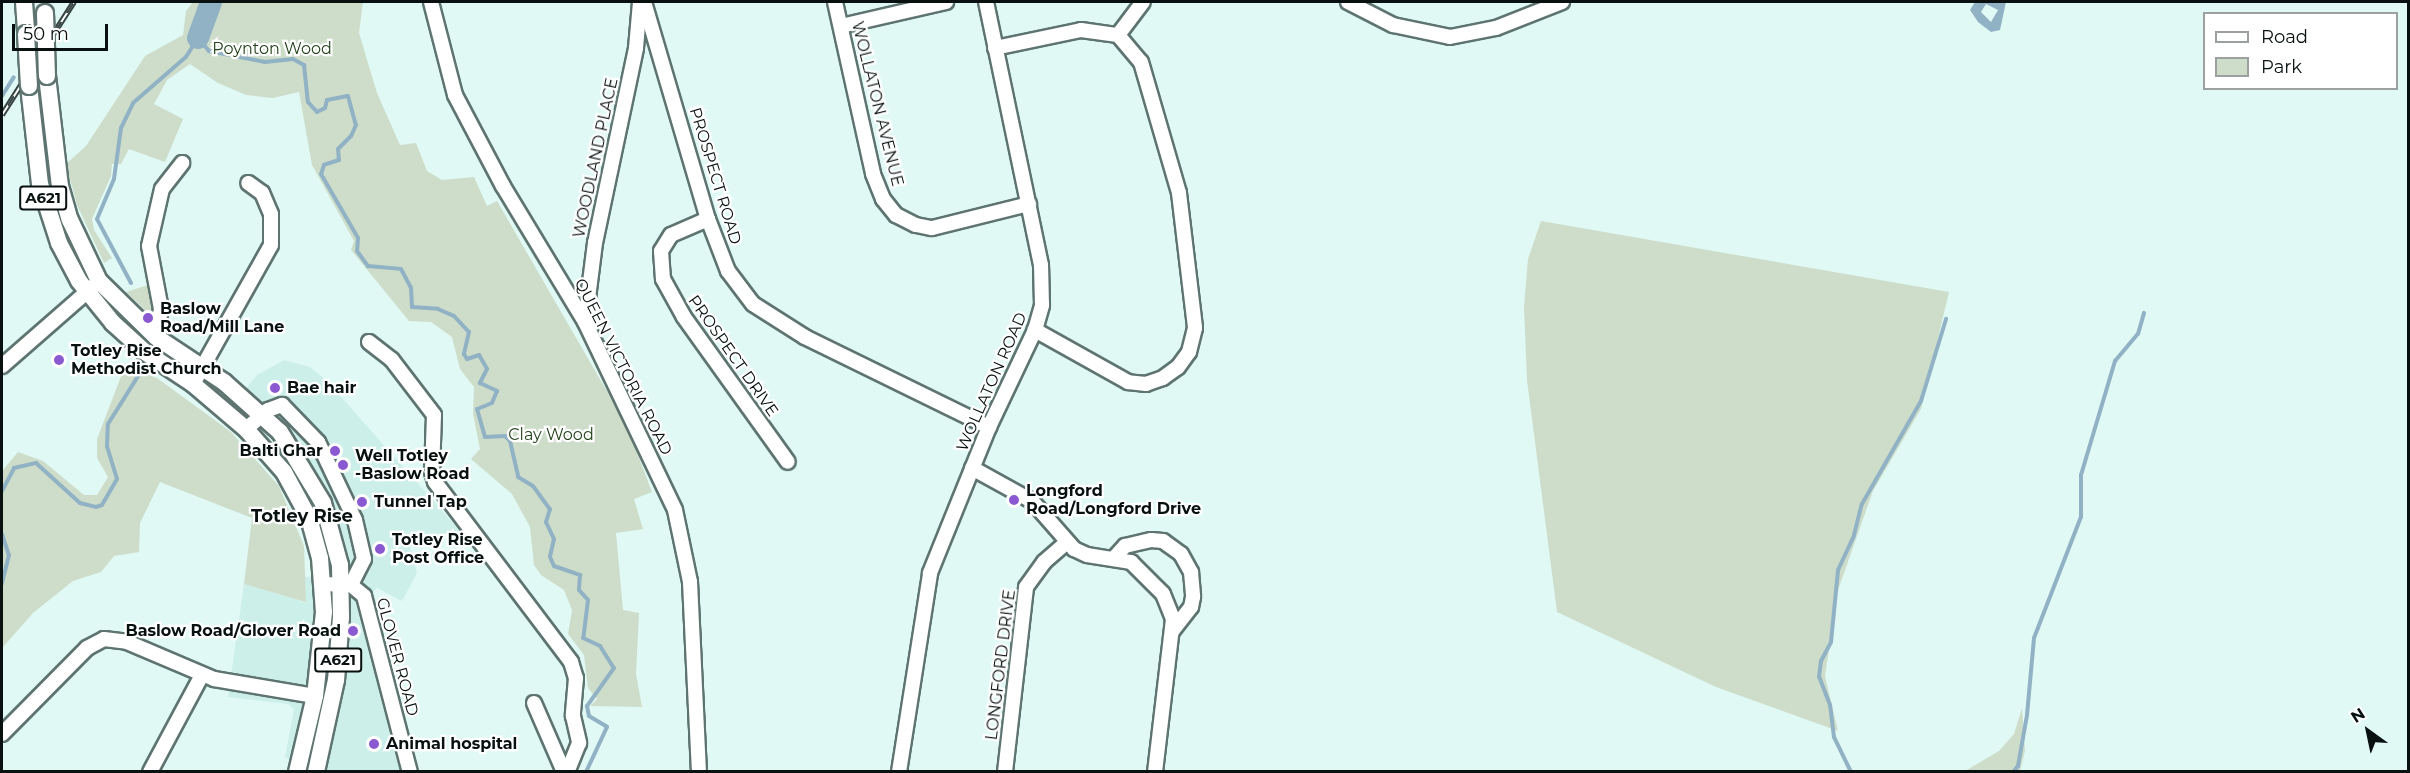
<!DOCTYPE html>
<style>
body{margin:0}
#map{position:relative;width:2410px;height:773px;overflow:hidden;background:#e0f9f5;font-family:Montserrat,sans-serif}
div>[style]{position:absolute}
.built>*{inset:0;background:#cdefea}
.green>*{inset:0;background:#cdddca}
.water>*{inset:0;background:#91b2c4}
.stream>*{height:4px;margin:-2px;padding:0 2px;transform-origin:2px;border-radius:2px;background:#91b2c4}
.river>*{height:22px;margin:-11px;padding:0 11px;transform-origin:11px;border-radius:11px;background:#91b2c4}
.roads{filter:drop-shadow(2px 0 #5e7470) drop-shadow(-2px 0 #5e7470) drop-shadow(0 2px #5e7470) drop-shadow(0 -2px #5e7470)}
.minor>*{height:14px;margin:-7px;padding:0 7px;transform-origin:7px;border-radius:7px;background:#fff}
.major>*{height:16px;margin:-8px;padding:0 8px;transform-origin:8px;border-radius:8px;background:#fff}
.rail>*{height:6px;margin-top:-3px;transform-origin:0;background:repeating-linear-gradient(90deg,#fff 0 11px,#374442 0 22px);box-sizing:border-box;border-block:2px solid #374442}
.bridges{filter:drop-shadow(2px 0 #5e7470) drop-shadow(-2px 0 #5e7470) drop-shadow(0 2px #5e7470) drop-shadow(0 -2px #5e7470)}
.major-bridge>*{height:16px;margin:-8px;padding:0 8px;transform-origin:8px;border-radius:8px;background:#fff}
.dots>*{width:16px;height:16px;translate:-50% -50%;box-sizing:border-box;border:3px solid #fff;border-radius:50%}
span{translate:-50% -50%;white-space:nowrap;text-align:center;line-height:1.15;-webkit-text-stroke:4.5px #fff;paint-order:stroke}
.shield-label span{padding:2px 4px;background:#fff;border:2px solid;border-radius:4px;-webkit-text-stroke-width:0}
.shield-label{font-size:15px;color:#081110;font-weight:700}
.park-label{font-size:16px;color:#23431b}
.street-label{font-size:16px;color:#081110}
.poi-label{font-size:16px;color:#081110;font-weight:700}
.left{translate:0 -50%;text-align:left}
.right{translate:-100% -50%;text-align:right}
.neighbourhood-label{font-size:18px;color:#081110;font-weight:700}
.frame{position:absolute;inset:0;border:3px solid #081110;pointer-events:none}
.legend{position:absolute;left:2203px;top:12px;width:195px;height:78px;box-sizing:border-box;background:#fff;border:2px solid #9ca09f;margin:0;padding:8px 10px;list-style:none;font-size:18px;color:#081110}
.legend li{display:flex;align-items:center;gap:12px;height:30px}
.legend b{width:30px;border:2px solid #9ca09f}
.north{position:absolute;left:2338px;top:701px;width:60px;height:60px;-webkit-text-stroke:4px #fff;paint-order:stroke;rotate:327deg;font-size:16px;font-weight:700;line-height:24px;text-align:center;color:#081110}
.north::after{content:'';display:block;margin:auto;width:21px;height:27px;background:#081110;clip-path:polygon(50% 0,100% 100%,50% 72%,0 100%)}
.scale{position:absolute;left:12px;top:24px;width:96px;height:27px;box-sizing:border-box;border:3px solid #081110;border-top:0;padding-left:8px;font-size:18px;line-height:21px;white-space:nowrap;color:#081110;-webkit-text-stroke:4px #fff;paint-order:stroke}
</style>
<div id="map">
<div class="built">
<div style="clip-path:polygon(284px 360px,310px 367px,327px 381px,460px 531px,409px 544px,417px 573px,402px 601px,377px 588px,373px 591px,419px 771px,315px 771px,285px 757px,294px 709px,288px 704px,228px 697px,244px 584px,306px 602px,305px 577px,348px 575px,332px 508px,243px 392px,257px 375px)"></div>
</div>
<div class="green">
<div style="clip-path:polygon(193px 2px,363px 2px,359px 33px,377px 93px,400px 145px,416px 143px,427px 171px,442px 180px,474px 177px,487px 206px,497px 201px,627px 426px,652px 492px,634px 499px,643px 529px,616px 533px,623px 610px,639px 613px,636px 674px,642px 707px,590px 706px,597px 699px,588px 688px,584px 655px,568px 634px,572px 610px,564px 590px,541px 575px,534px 565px,530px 527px,512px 494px,471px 459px,480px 449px,473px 414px,474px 387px,460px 369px,452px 337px,431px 322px,409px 321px,351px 250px,354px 241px,312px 165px,299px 92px,273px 98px,246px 95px,218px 83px,190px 64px,167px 80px,154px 104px,183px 119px,165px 162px,129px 149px,121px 164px,112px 164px,111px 176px,92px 219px,94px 230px,112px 258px,104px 263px,77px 205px,66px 164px,86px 146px,145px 56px,183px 35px,186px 11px)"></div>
<div style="clip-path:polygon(1541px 221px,1949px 292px,1921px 409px,1873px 491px,1838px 590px,1825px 676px,1838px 731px,1716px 687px,1557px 612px,1527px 380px,1524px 306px,1528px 259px)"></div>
<div style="clip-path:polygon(151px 284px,158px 309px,155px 320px,126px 292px)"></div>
<div style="clip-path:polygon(125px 366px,157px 378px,231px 432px,279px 486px,304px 546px,306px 602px,244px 584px,252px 518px,160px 482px,140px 523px,139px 552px,114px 556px,101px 572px,73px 581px,33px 613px,2px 648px,3px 470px,18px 452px,43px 461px,84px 495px,97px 495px,108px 477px,97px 458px,97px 439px)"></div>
<div style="clip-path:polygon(2022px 708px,2025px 751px,2020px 771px,1965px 771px,1999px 751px,2014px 734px)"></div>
</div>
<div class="water">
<div style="clip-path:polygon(evenodd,1975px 2px,2006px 2px,2000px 30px,1991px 32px,1978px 22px,1970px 10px,1975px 2px,1986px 4px,1998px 10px,1991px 22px,1981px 12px,1986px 4px)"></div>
</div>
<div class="stream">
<div style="left:198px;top:38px;width:17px;rotate:50deg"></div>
<div style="left:209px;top:51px;width:57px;rotate:11.1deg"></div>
<div style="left:265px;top:62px;width:28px;rotate:-6deg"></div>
<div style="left:293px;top:59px;width:13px;rotate:29deg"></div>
<div style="left:304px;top:65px;width:37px;rotate:84deg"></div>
<div style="left:308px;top:102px;width:13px;rotate:48deg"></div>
<div style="left:317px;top:112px;width:9px;rotate:-27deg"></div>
<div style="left:325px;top:108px;width:8px;rotate:-76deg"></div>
<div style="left:327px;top:100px;width:21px;rotate:-11deg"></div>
<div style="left:348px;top:96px;width:30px;rotate:75deg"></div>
<div style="left:356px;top:125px;width:12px;rotate:114deg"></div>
<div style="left:351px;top:136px;width:18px;rotate:135deg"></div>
<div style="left:338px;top:149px;width:11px;rotate:85deg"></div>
<div style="left:339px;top:160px;width:16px;rotate:162deg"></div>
<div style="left:324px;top:165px;width:9px;rotate:108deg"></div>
<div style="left:321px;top:174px;width:74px;rotate:60deg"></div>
<div style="left:358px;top:238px;width:13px;rotate:94deg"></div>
<div style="left:357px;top:251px;width:19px;rotate:54deg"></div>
<div style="left:368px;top:266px;width:33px;rotate:5deg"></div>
<div style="left:401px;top:269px;width:21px;rotate:62deg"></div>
<div style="left:411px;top:288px;width:19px;rotate:87deg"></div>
<div style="left:412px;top:307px;width:26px;rotate:4deg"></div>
<div style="left:438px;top:309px;width:17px;rotate:24deg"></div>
<div style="left:454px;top:316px;width:22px;rotate:47deg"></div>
<div style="left:469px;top:332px;width:23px;rotate:103deg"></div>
<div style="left:464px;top:354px;width:6px;rotate:59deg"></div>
<div style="left:467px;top:359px;width:13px;rotate:-18deg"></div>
<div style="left:479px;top:355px;width:16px;rotate:60deg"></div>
<div style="left:487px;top:369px;width:16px;rotate:117deg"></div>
<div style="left:480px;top:383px;width:19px;rotate:25deg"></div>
<div style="left:497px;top:391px;width:13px;rotate:113deg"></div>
<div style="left:492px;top:403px;width:16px;rotate:158deg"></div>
<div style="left:477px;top:409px;width:29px;rotate:74deg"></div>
<div style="left:485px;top:437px;width:20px;rotate:-3deg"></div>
<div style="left:505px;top:436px;width:7px;rotate:45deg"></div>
<div style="left:510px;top:441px;width:37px;rotate:77deg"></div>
<div style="left:518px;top:477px;width:17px;rotate:31deg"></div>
<div style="left:533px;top:486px;width:29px;rotate:54deg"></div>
<div style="left:550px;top:509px;width:14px;rotate:107deg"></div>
<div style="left:546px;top:522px;width:19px;rotate:65deg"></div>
<div style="left:554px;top:539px;width:18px;rotate:103deg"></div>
<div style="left:550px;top:557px;width:10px;rotate:66deg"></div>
<div style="left:554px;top:566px;width:28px;rotate:19deg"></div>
<div style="left:580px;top:575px;width:15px;rotate:94deg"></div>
<div style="left:579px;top:590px;width:13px;rotate:48deg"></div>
<div style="left:588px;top:600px;width:38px;rotate:97deg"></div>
<div style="left:583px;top:638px;width:19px;rotate:25deg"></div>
<div style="left:600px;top:646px;width:26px;rotate:58deg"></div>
<div style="left:614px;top:668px;width:47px;rotate:125.4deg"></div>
<div style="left:587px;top:706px;width:10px;rotate:79deg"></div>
<div style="left:589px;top:716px;width:21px;rotate:31deg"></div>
<div style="left:607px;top:727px;width:50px;rotate:115deg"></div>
<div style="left:2px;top:96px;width:22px;rotate:-58deg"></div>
<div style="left:131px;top:283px;width:72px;rotate:-118deg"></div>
<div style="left:97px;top:219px;width:43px;rotate:-67deg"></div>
<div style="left:114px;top:179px;width:51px;rotate:-82.2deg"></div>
<div style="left:121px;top:128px;width:28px;rotate:-64deg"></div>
<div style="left:133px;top:103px;width:70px;rotate:-41deg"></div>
<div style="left:186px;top:57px;width:22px;rotate:-58deg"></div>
<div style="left:2px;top:491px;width:26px;rotate:-62deg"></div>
<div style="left:14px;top:468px;width:23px;rotate:-13deg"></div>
<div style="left:36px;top:463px;width:59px;rotate:42.3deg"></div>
<div style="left:80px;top:503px;width:16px;rotate:14deg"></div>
<div style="left:96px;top:507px;width:6px;rotate:-18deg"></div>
<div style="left:102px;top:505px;width:30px;rotate:-60deg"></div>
<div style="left:117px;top:479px;width:34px;rotate:-107deg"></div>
<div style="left:107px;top:447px;width:23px;rotate:-88deg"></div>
<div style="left:108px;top:424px;width:60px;rotate:-57.9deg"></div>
<div style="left:2px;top:534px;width:22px;rotate:72deg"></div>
<div style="left:9px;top:555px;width:30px;rotate:104deg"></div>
<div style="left:1851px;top:772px;width:39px;rotate:-116deg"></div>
<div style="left:1834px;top:737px;width:32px;rotate:-97deg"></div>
<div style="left:1830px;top:705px;width:30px;rotate:-111deg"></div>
<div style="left:1819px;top:677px;width:16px;rotate:-83deg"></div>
<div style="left:1821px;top:661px;width:21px;rotate:-62deg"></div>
<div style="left:1831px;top:642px;width:72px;rotate:-84.4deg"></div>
<div style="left:1838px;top:570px;width:38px;rotate:-65deg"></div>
<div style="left:1854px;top:535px;width:32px;rotate:-76deg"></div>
<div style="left:1862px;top:504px;width:119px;rotate:-60.2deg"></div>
<div style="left:1921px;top:401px;width:86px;rotate:-73deg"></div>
<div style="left:2013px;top:772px;width:8px;rotate:-50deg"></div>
<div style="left:2018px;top:766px;width:52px;rotate:-80deg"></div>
<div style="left:2027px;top:715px;width:77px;rotate:-84.8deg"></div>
<div style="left:2034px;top:638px;width:130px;rotate:-68.8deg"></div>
<div style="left:2081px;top:517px;width:42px;rotate:-90deg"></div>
<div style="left:2081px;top:475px;width:119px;rotate:-73.4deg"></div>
<div style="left:2115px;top:361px;width:35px;rotate:-50deg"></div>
<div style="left:2138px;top:334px;width:22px;rotate:-74deg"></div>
</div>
<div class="river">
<div style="left:198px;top:38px;width:38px;rotate:-70deg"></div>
</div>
<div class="roads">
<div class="minor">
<div style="left:431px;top:2px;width:96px;rotate:75.5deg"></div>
<div style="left:455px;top:95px;width:103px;rotate:62.2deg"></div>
<div style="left:503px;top:186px;width:159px;rotate:58.9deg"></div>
<div style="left:585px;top:322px;width:208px;rotate:64.4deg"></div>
<div style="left:675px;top:510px;width:74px;rotate:78.2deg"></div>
<div style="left:690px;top:582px;width:190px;rotate:87.3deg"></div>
<div style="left:644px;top:2px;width:226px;rotate:73.6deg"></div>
<div style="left:708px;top:219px;width:56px;rotate:69deg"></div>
<div style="left:728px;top:271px;width:41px;rotate:52.9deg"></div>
<div style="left:753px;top:304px;width:62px;rotate:32.4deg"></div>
<div style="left:805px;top:337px;width:205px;rotate:26.1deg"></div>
<div style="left:835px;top:2px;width:176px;rotate:77.5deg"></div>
<div style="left:873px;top:174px;width:27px;rotate:68deg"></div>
<div style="left:883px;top:199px;width:21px;rotate:51deg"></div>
<div style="left:896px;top:215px;width:22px;rotate:27deg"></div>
<div style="left:916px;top:225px;width:16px;rotate:11deg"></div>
<div style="left:932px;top:228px;width:100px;rotate:-13.9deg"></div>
<div style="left:1348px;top:2px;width:51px;rotate:27.1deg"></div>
<div style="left:1393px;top:25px;width:58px;rotate:11.9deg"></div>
<div style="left:1450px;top:37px;width:47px;rotate:-11.1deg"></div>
<div style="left:1496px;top:28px;width:71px;rotate:-21.5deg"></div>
<div style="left:841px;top:26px;width:108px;rotate:-12.9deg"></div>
<div style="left:1118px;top:35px;width:41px;rotate:-52.9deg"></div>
<div style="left:995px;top:48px;width:88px;rotate:-11.8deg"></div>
<div style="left:1081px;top:30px;width:37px;rotate:8deg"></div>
<div style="left:1118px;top:35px;width:35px;rotate:50deg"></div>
<div style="left:1141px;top:62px;width:136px;rotate:73.8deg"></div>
<div style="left:1179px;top:193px;width:136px;rotate:83.2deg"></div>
<div style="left:1195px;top:328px;width:25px;rotate:104deg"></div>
<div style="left:1189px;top:352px;width:19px;rotate:126deg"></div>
<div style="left:1178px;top:367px;width:19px;rotate:144deg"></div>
<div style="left:1163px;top:378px;width:18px;rotate:161deg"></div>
<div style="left:1146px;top:384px;width:18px;rotate:-174deg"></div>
<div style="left:1128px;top:382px;width:107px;rotate:-150.8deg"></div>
<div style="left:708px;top:219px;width:40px;rotate:156.6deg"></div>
<div style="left:671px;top:235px;width:19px;rotate:122deg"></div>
<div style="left:661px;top:251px;width:28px;rotate:86deg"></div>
<div style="left:663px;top:279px;width:43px;rotate:61.1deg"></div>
<div style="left:684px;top:317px;width:178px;rotate:54.4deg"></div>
<div style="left:585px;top:322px;width:80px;rotate:-82.8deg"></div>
<div style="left:595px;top:243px;width:199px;rotate:-78.1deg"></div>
<div style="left:636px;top:48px;width:46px;rotate:-85deg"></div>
<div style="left:156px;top:337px;width:28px;rotate:-80deg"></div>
<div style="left:161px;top:309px;width:64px;rotate:-100.8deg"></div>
<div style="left:149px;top:246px;width:58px;rotate:-77.2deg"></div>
<div style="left:162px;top:189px;width:33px;rotate:-52deg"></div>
<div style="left:369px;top:342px;width:29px;rotate:38deg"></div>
<div style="left:392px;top:360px;width:69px;rotate:52.6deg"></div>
<div style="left:434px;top:415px;width:57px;rotate:92deg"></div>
<div style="left:432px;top:472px;width:10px;rotate:73deg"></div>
<div style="left:435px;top:482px;width:226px;rotate:52.9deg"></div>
<div style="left:571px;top:662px;width:17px;rotate:73deg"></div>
<div style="left:576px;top:678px;width:38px;rotate:95deg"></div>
<div style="left:573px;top:716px;width:28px;rotate:77deg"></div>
<div style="left:579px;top:743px;width:31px;rotate:112deg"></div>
<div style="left:2px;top:366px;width:123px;rotate:-41.1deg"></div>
<div style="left:193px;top:384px;width:159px;rotate:-60.7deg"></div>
<div style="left:271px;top:245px;width:31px;rotate:-90deg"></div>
<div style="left:271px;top:214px;width:23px;rotate:-113deg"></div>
<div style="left:262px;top:193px;width:17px;rotate:-144deg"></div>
<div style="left:246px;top:429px;width:29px;rotate:-41deg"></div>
<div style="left:268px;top:410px;width:15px;rotate:-20deg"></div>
<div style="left:282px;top:405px;width:52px;rotate:45.8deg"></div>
<div style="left:318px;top:442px;width:86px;rotate:64.6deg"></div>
<div style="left:355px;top:520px;width:40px;rotate:77deg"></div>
<div style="left:364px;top:559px;width:29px;rotate:117deg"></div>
<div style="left:972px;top:468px;width:68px;rotate:28.8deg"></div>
<div style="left:1032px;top:501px;width:64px;rotate:48.8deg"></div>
<div style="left:1074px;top:549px;width:14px;rotate:25deg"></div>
<div style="left:1087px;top:555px;width:45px;rotate:9deg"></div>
<div style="left:1131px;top:562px;width:45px;rotate:45deg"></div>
<div style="left:1163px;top:594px;width:27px;rotate:68deg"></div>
<div style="left:1173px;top:619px;width:154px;rotate:96.7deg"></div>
<div style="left:1115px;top:557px;width:15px;rotate:-48deg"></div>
<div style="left:1125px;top:546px;width:27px;rotate:-13deg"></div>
<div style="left:1151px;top:540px;width:12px;rotate:5deg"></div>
<div style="left:1163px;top:541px;width:22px;rotate:36deg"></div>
<div style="left:1181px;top:554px;width:21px;rotate:61deg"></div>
<div style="left:1191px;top:572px;width:25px;rotate:85deg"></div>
<div style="left:1193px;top:597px;width:10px;rotate:101deg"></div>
<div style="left:1191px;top:607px;width:31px;rotate:128deg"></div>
<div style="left:323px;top:584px;width:28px;rotate:2deg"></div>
<div style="left:351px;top:585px;width:17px;rotate:40deg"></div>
<div style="left:364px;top:596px;width:182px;rotate:75.4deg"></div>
<div style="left:534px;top:703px;width:75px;rotate:66.5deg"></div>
<div style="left:2px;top:734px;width:121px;rotate:-45.3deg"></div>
<div style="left:87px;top:648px;width:19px;rotate:-28deg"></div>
<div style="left:104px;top:639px;width:23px;rotate:7deg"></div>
<div style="left:127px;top:642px;width:95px;rotate:23deg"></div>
<div style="left:214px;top:679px;width:102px;rotate:9.6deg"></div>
<div style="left:150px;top:772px;width:110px;rotate:-61.8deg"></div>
<div style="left:899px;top:772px;width:201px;rotate:-81.1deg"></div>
<div style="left:930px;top:573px;width:157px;rotate:-68deg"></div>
<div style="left:989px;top:427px;width:107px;rotate:-64.6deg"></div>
<div style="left:1035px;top:330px;width:26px;rotate:-74deg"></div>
<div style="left:1042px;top:305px;width:40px;rotate:-91.4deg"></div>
<div style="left:1041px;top:265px;width:269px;rotate:-101.8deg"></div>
<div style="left:1005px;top:772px;width:186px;rotate:-83.5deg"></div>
<div style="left:1026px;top:587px;width:31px;rotate:-54deg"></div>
<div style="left:1044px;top:562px;width:29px;rotate:-41deg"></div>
</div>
<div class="major">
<div style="left:24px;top:2px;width:32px;rotate:86deg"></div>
<div style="left:47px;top:76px;width:111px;rotate:83.3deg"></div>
<div style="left:60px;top:186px;width:35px;rotate:74deg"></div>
<div style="left:70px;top:220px;width:68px;rotate:64.6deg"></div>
<div style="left:99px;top:281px;width:80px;rotate:44.5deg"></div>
<div style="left:156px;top:337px;width:82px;rotate:33.5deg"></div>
<div style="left:224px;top:382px;width:75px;rotate:41.8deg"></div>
<div style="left:280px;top:432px;width:83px;rotate:58.8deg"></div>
<div style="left:323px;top:503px;width:64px;rotate:74.7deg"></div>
<div style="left:340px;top:565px;width:52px;rotate:88.9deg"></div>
<div style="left:341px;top:617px;width:63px;rotate:94.5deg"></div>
<div style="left:336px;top:680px;width:94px;rotate:102.3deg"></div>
<div style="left:29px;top:86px;width:99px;rotate:83.6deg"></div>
<div style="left:40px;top:184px;width:62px;rotate:72.1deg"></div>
<div style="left:59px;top:243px;width:43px;rotate:62.2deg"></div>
<div style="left:79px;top:281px;width:54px;rotate:51deg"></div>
<div style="left:113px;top:323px;width:43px;rotate:42.2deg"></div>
<div style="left:145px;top:352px;width:58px;rotate:33.7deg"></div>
<div style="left:193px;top:384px;width:70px;rotate:40.3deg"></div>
<div style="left:246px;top:429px;width:57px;rotate:48.5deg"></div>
<div style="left:284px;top:472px;width:52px;rotate:61.5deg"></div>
<div style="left:309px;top:518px;width:41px;rotate:74.6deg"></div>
<div style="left:320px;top:558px;width:54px;rotate:85.8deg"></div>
<div style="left:324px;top:612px;width:84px;rotate:96.1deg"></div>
<div style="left:315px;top:696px;width:78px;rotate:103.3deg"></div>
</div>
</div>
<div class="rail">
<div style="left:2px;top:115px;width:134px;rotate:-57.5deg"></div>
</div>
<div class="bridges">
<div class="major-bridge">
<div style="left:45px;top:13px;width:63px;rotate:88.2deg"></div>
<div style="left:26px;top:34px;width:52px;rotate:86.7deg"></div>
</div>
</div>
<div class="dots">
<div style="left:148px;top:318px;background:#8a59d2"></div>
<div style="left:59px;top:360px;background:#8a59d2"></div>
<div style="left:275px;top:388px;background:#8a59d2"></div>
<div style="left:335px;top:451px;background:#8a59d2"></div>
<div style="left:343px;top:465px;background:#8a59d2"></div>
<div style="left:1014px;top:500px;background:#8a59d2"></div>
<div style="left:362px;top:502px;background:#8a59d2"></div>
<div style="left:380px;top:549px;background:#8a59d2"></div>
<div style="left:353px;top:631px;background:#8a59d2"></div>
<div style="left:374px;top:744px;background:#8a59d2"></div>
</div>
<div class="shield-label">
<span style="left:43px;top:198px">A621</span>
<span style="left:338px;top:660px">A621</span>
</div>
<div class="park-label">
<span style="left:272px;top:49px">Poynton Wood</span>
<span style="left:551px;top:435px">Clay Wood</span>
</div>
<div class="street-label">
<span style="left:877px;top:104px;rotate:76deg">WOLLATON AVENUE</span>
<span style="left:596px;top:158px;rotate:-78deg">WOODLAND PLACE</span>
<span style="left:715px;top:176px;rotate:73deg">PROSPECT ROAD</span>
<span style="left:733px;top:356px;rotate:55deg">PROSPECT DRIVE</span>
<span style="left:623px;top:367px;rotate:63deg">QUEEN VICTORIA ROAD</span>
<span style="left:992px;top:382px;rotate:-66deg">WOLLATON ROAD</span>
<span style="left:397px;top:657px;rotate:75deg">GLOVER ROAD</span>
<span style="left:1001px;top:665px;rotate:-83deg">LONGFORD DRIVE</span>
</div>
<div class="poi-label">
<span class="left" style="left:160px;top:318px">Baslow<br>Road/Mill Lane</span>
<span class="left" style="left:71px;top:360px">Totley Rise<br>Methodist Church</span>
<span class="left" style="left:287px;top:388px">Bae hair</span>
<span class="right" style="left:323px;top:451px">Balti Ghar</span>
<span class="left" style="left:355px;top:465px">Well Totley<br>-Baslow Road</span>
<span class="left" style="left:1026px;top:500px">Longford<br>Road/Longford Drive</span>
<span class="left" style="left:374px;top:502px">Tunnel Tap</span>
<span class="left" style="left:392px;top:549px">Totley Rise<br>Post Office</span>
<span class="right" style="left:341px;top:631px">Baslow Road/Glover Road</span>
<span class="left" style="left:386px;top:744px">Animal hospital</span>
</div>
<div class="neighbourhood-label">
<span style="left:302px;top:516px">Totley Rise</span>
</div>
<div class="frame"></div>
<ul class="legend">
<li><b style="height:8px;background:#fff"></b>Road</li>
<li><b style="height:16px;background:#cdddca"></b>Park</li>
</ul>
<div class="north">N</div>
<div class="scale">50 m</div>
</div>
